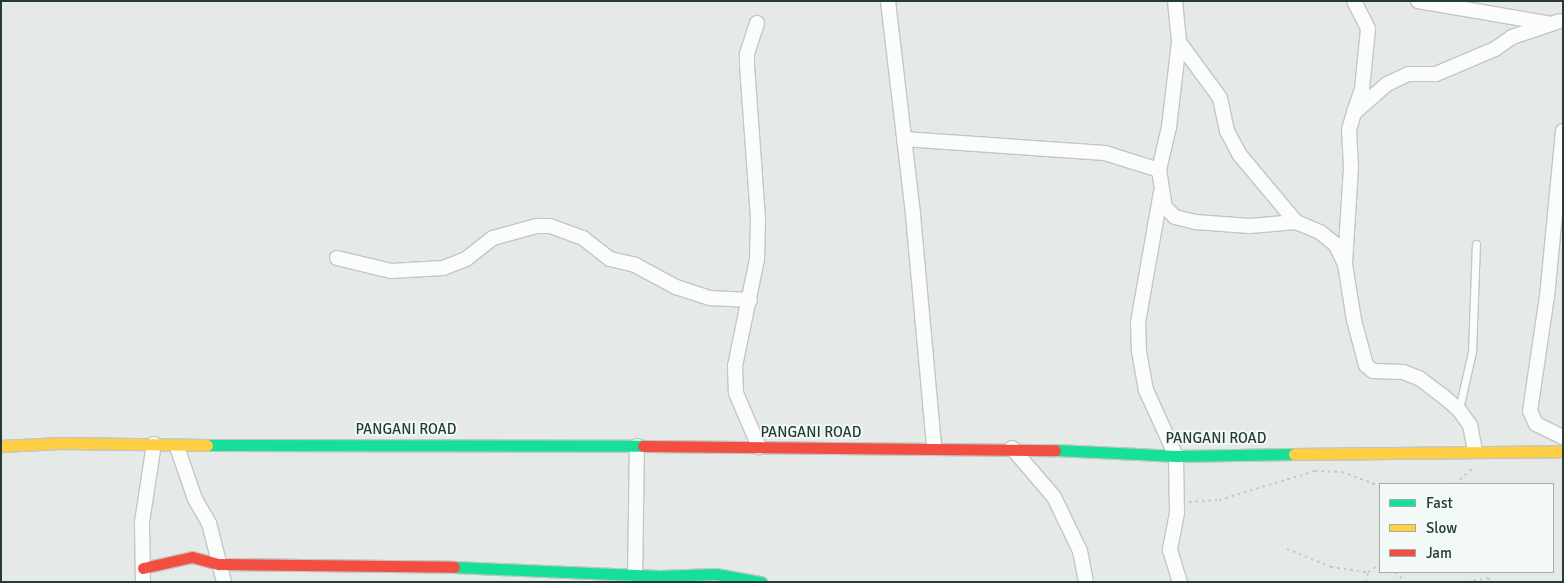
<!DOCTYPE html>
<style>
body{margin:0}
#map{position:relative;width:1564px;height:583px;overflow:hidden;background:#e5eae8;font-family:Signika,sans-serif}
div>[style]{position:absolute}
.path>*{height:2px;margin-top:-1px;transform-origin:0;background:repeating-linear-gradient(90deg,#c2cac6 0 2.5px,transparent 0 6.5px)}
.roads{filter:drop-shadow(1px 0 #c2c7c5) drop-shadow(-1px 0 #c2c7c5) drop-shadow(0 1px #c2c7c5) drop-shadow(0 -1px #c2c7c5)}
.lane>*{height:7px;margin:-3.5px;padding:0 3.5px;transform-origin:3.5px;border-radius:3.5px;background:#fbfcfc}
.street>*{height:14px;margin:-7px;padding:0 7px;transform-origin:7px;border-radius:7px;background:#fbfcfc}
.fast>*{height:11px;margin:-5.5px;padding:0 5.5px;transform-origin:5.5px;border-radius:5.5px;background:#16e098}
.slow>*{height:11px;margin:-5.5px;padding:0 5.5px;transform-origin:5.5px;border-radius:5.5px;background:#ffcf43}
.jam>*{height:11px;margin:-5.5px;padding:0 5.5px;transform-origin:5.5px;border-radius:5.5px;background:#f24e42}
span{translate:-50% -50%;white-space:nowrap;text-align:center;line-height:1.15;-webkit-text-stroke:4px #f3f9f6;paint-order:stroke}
.street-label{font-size:15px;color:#243c36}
.frame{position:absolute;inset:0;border:2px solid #243c36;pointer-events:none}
.legend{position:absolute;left:1379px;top:483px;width:175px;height:90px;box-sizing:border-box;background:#f3f9f6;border:1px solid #a0ada9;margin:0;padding:6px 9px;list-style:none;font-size:15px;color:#243c36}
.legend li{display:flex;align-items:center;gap:10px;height:25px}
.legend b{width:25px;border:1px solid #a0ada9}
</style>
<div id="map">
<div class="path">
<div style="left:1455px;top:484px;width:25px;rotate:-42deg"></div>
<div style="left:1189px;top:502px;width:30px;rotate:-4deg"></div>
<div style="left:1219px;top:500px;width:100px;rotate:-16.8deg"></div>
<div style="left:1315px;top:471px;width:27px;rotate:2deg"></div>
<div style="left:1342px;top:472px;width:40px;rotate:20.2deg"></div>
<div style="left:1287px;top:549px;width:48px;rotate:22.2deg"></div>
<div style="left:1331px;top:567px;width:37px;rotate:8deg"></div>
<div style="left:1368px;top:572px;width:14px;rotate:-34deg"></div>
<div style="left:1395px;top:572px;width:14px;rotate:45deg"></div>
<div style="left:1366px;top:582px;width:10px;rotate:-79deg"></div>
<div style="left:1467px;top:582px;width:21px;rotate:-11deg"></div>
<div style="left:1488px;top:578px;width:6px;rotate:39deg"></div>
</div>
<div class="roads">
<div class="lane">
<div style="left:1459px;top:409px;width:58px;rotate:-77.2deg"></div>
<div style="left:1472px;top:352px;width:108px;rotate:-87.9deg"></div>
</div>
<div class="street">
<div style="left:888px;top:1px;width:215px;rotate:83.3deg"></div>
<div style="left:913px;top:215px;width:234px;rotate:84.8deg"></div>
<div style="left:1175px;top:1px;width:41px;rotate:84.4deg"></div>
<div style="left:1179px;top:42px;width:69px;rotate:53.8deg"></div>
<div style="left:1220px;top:98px;width:34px;rotate:78deg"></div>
<div style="left:1227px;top:131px;width:26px;rotate:62deg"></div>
<div style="left:1239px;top:154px;width:89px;rotate:50deg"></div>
<div style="left:1296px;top:222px;width:26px;rotate:23deg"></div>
<div style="left:1320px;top:232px;width:21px;rotate:39deg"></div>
<div style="left:1336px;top:245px;width:21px;rotate:65deg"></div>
<div style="left:1345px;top:264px;width:57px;rotate:80.9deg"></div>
<div style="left:1354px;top:320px;width:47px;rotate:75.1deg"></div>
<div style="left:1366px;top:365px;width:9px;rotate:41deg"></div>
<div style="left:1373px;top:371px;width:30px;rotate:2deg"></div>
<div style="left:1403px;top:372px;width:17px;rotate:21deg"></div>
<div style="left:1419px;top:378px;width:30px;rotate:37deg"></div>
<div style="left:1443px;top:396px;width:21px;rotate:41deg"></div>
<div style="left:1459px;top:410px;width:19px;rotate:54deg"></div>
<div style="left:1470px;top:425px;width:25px;rotate:79deg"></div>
<div style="left:1354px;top:1px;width:31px;rotate:63deg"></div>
<div style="left:1368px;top:29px;width:60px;rotate:95.7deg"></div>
<div style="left:1362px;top:89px;width:24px;rotate:109deg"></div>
<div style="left:1418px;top:1px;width:131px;rotate:9.7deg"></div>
<div style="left:757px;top:23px;width:33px;rotate:108deg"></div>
<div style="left:747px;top:54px;width:11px;rotate:90deg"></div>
<div style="left:747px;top:65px;width:153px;rotate:85.9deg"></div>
<div style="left:758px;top:218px;width:41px;rotate:91.4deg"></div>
<div style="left:757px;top:259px;width:109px;rotate:101.6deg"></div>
<div style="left:735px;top:366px;width:27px;rotate:88deg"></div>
<div style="left:736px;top:393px;width:59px;rotate:66.9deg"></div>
<div style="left:1179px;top:42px;width:86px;rotate:96.7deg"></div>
<div style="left:1169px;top:127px;width:44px;rotate:103.1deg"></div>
<div style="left:1159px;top:170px;width:37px;rotate:81deg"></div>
<div style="left:1165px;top:207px;width:14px;rotate:45deg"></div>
<div style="left:1175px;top:217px;width:21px;rotate:14deg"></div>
<div style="left:1195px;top:222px;width:55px;rotate:4.2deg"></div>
<div style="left:1250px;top:226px;width:46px;rotate:-5deg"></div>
<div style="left:1563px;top:131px;width:166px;rotate:95.5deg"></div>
<div style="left:1547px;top:296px;width:116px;rotate:98.4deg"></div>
<div style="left:1530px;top:411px;width:14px;rotate:65deg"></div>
<div style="left:1536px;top:424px;width:30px;rotate:26deg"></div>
<div style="left:904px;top:139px;width:201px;rotate:4deg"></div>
<div style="left:1105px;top:153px;width:57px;rotate:17.5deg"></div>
<div style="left:1161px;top:192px;width:133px;rotate:100deg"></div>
<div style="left:1138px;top:323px;width:28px;rotate:88deg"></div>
<div style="left:1139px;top:351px;width:40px;rotate:80deg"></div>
<div style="left:1146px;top:390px;width:72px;rotate:65.6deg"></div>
<div style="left:1176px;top:456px;width:57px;rotate:89deg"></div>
<div style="left:1177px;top:513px;width:38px;rotate:101deg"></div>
<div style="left:1170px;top:550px;width:34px;rotate:73deg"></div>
<div style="left:337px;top:258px;width:56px;rotate:13.5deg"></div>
<div style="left:391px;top:271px;width:52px;rotate:-3.3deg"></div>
<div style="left:443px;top:268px;width:25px;rotate:-21deg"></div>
<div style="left:466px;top:259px;width:34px;rotate:-38deg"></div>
<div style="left:493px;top:238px;width:46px;rotate:-15.3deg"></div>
<div style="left:537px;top:226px;width:13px"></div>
<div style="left:550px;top:226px;width:35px;rotate:20deg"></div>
<div style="left:583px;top:238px;width:34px;rotate:38deg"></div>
<div style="left:610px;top:259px;width:26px;rotate:13deg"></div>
<div style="left:635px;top:265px;width:47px;rotate:28.2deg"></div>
<div style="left:676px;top:287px;width:36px;rotate:18deg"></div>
<div style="left:710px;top:298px;width:40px;rotate:2.9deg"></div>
<div style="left:1345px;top:263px;width:95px;rotate:-86.4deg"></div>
<div style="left:1351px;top:168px;width:38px;rotate:-93deg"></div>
<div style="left:1349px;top:130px;width:18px;rotate:-74deg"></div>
<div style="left:1354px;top:113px;width:44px;rotate:-41.3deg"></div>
<div style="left:1387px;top:84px;width:23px;rotate:-25deg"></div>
<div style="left:1408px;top:74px;width:28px"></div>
<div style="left:1436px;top:74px;width:64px;rotate:-23deg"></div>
<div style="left:1495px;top:49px;width:21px;rotate:-35deg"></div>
<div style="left:1512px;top:37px;width:51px;rotate:-18.4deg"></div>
<div style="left:177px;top:447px;width:55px;rotate:70.9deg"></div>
<div style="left:195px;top:499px;width:28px;rotate:60deg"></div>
<div style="left:209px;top:523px;width:61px;rotate:75.7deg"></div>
<div style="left:1012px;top:448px;width:65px;rotate:49.4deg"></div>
<div style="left:1054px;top:497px;width:60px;rotate:64.3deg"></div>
<div style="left:1080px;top:551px;width:32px;rotate:79deg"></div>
<div style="left:143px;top:582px;width:60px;rotate:-91deg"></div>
<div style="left:142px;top:522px;width:79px;rotate:-81.3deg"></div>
<div style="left:635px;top:582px;width:136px;rotate:-89.2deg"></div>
</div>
<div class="fast">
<div style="left:207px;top:445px;width:436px;rotate:0.1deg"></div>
<div style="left:1055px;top:450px;width:121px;rotate:2.8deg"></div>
<div style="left:1176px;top:456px;width:118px;rotate:-1deg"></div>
<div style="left:454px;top:567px;width:205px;rotate:2.5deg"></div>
<div style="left:659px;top:576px;width:57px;rotate:-2deg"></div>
<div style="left:716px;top:574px;width:46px;rotate:10.1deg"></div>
</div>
<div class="slow">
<div style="left:1px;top:446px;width:59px;rotate:-2.9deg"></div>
<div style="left:60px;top:443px;width:147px;rotate:0.8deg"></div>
<div style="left:1294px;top:454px;width:269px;rotate:-0.6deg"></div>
</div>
<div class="jam">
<div style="left:643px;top:446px;width:412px;rotate:0.6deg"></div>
<div style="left:143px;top:568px;width:50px;rotate:-12.7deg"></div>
<div style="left:192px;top:557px;width:28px;rotate:15deg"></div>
<div style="left:219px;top:564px;width:235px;rotate:0.7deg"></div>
</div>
</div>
<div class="street-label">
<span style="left:406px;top:430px">PANGANI ROAD</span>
<span style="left:811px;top:433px">PANGANI ROAD</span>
<span style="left:1216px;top:439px">PANGANI ROAD</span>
</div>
<div class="frame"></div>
<ul class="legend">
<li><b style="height:6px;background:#16e098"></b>Fast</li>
<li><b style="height:6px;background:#ffcf43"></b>Slow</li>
<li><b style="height:6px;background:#f24e42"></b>Jam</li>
</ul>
</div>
